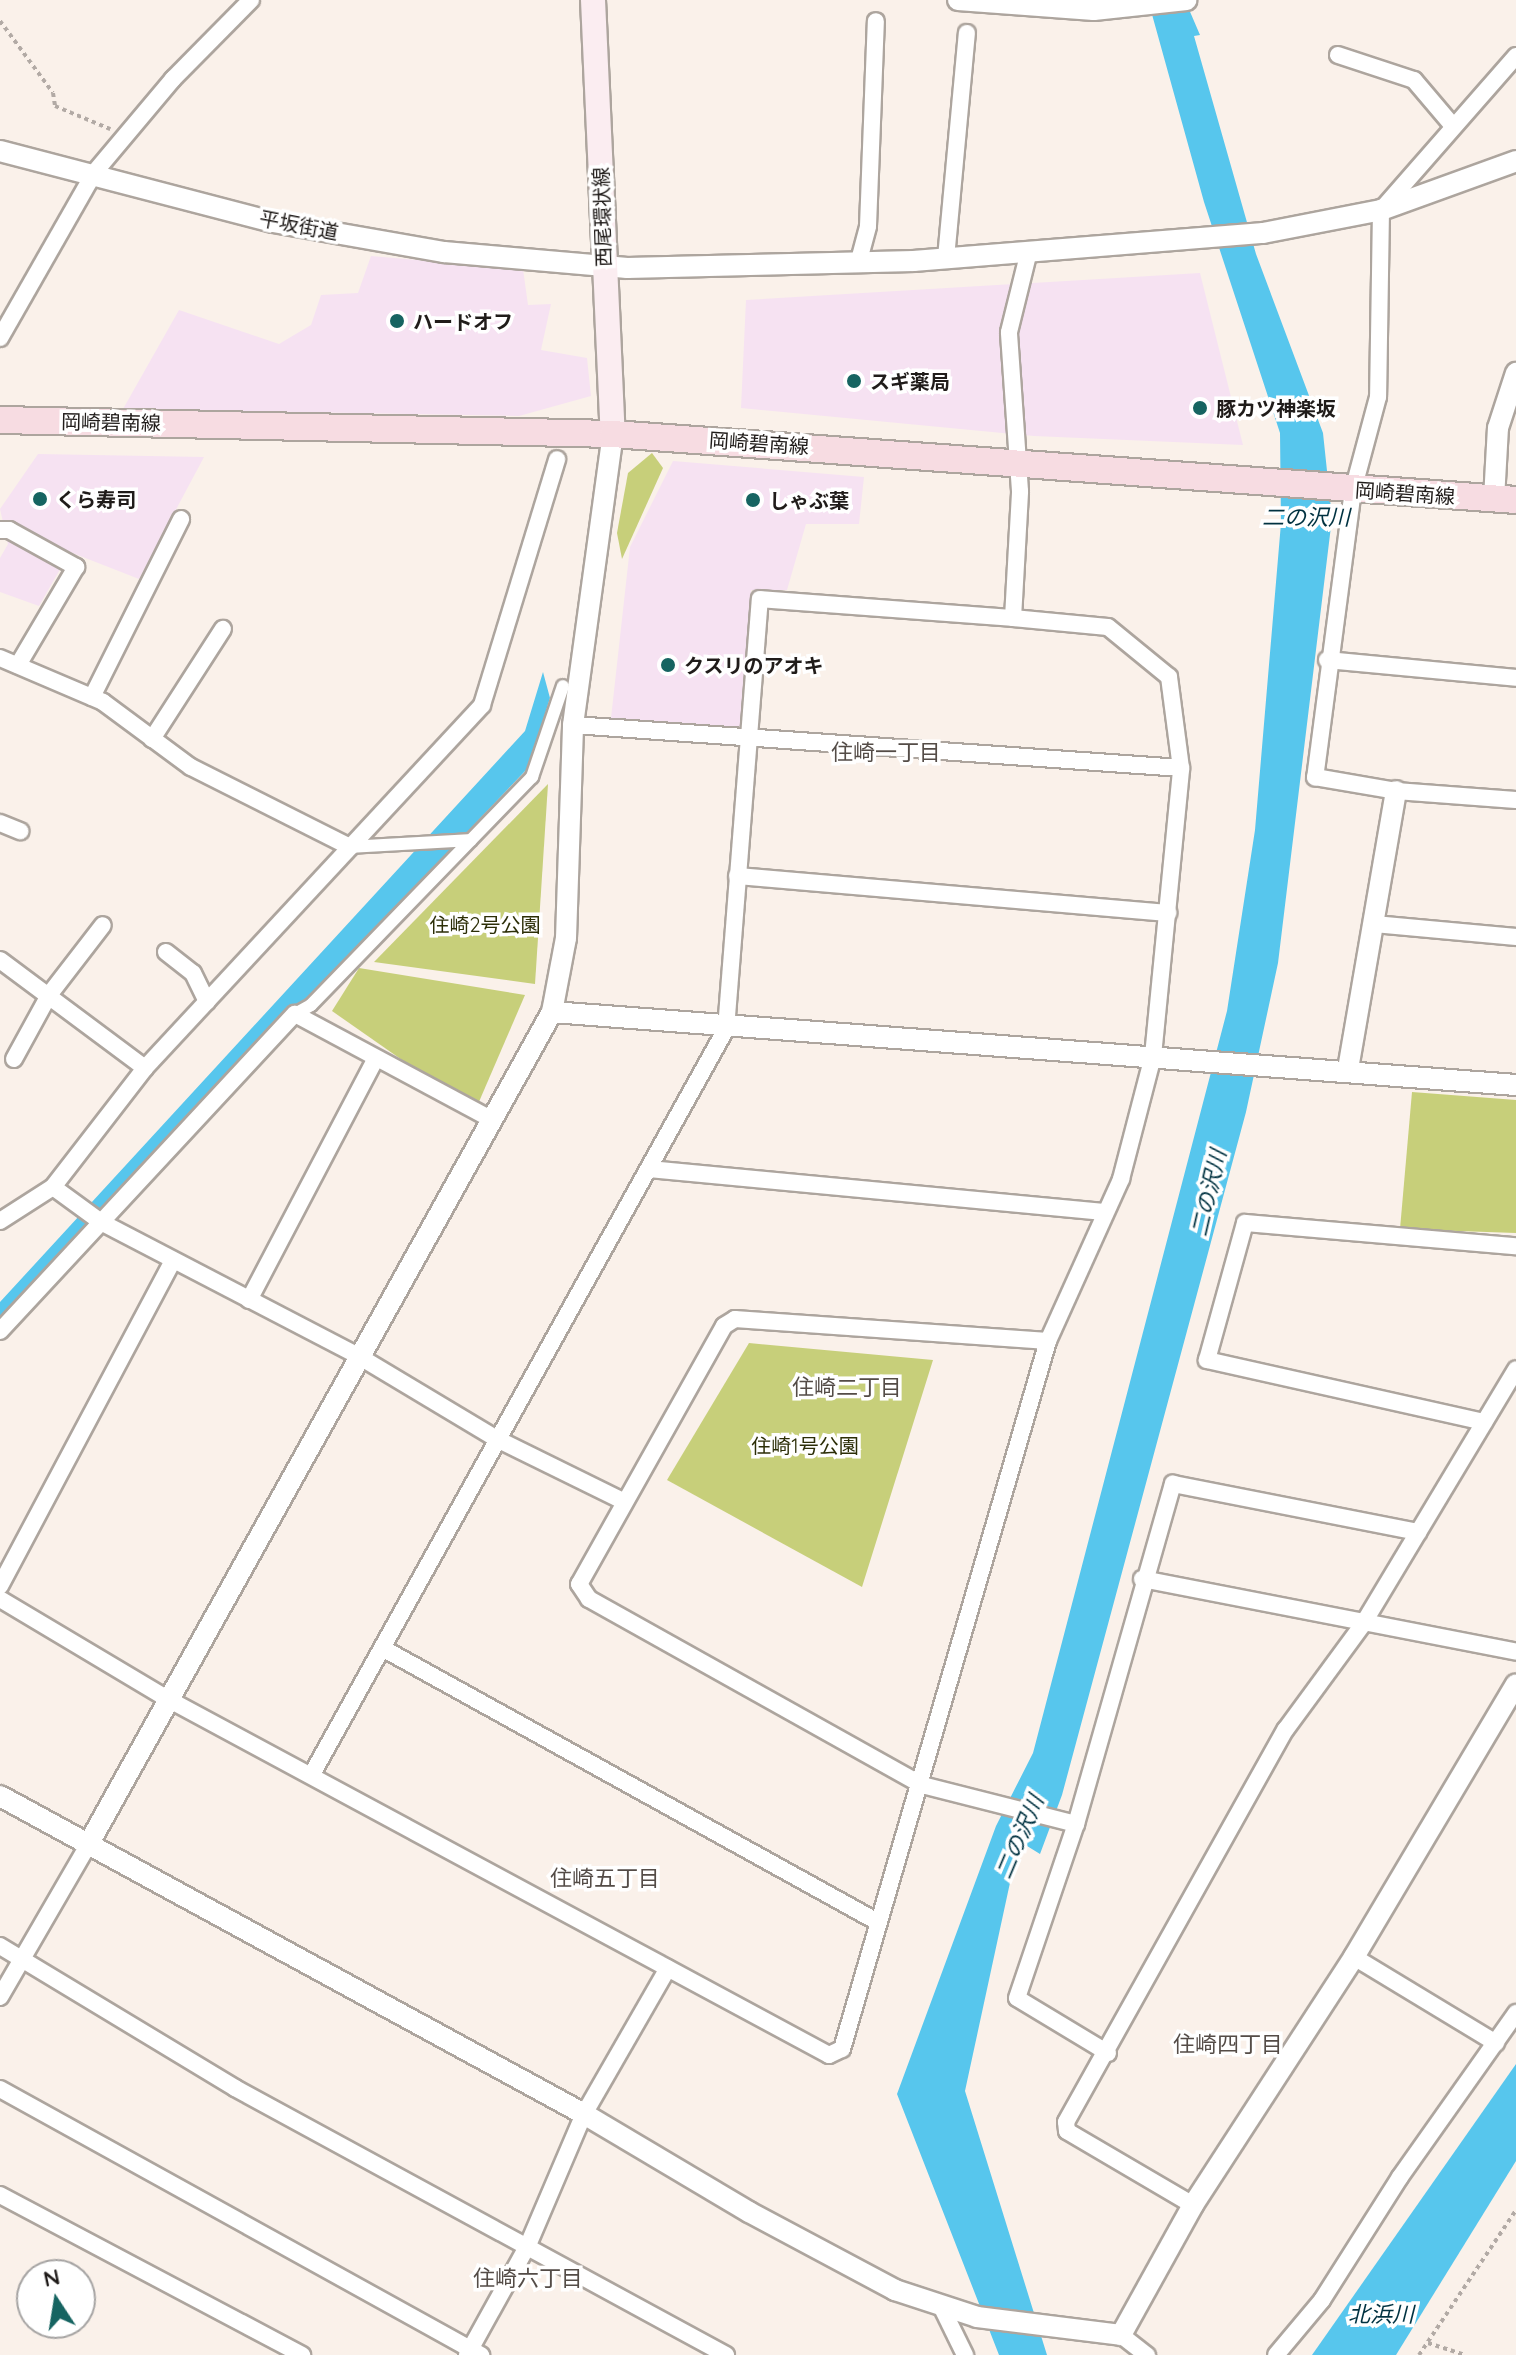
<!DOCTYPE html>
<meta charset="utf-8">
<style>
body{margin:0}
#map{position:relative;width:1516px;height:2355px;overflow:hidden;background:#faf1ea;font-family:Quicksand,"Noto Sans JP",sans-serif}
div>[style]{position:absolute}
.commercial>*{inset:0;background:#f6e2f2}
.green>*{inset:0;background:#c7cf7a}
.water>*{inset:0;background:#57c6ed}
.path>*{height:4px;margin-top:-2px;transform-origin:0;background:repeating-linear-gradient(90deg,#b2aaa5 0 4px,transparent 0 8px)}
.roads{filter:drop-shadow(2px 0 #ada59e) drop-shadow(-2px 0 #ada59e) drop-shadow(0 2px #ada59e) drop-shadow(0 -2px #ada59e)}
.pedestrian>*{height:12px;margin:-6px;padding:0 6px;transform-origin:6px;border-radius:6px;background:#fff}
.minor>*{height:16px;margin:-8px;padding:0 8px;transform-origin:8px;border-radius:8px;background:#fff}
.tertiary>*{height:20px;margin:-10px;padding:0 10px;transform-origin:10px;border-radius:10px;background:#fff}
.secondary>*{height:24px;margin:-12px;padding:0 12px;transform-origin:12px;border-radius:12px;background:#fbedf1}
.primary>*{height:26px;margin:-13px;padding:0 13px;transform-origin:13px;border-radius:13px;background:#f7dce2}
.dots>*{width:22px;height:22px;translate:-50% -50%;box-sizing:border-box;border:4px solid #fff;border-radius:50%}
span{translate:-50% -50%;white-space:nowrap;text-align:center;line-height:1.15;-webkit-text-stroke:7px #fff;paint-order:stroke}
.street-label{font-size:20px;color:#201c1a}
.poi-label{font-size:20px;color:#201c1a;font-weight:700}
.left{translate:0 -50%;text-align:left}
.park-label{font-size:20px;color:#2c2e07}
.water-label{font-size:22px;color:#003241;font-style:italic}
.neighbourhood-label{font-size:22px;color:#544c47}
.north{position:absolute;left:16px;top:2259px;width:80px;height:80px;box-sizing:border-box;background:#fff;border:2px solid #a6a4a3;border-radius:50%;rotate:348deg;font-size:22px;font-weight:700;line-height:32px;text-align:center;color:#201c1a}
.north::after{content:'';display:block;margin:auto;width:28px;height:36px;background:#166461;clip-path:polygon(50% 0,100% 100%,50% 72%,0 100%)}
</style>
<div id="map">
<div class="commercial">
<div style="clip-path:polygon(371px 256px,523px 269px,528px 305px,551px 304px,541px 350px,587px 358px,591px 396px,519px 416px,123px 409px,179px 310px,279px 344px,311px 325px,321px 295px,358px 293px)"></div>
<div style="clip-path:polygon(1200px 273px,1243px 445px,1034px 436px,741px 408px,746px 300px)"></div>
<div style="clip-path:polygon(38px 454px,204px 457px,139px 579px,70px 552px,39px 606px,0 592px,0 558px,8px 544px,0 509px)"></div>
<div style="clip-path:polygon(673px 461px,864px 477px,859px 524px,806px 524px,787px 590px,751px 590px,744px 734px,611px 718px,630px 547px)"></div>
</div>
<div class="green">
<div style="clip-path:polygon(652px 453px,663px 468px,622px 559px,617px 533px,628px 473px)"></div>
<div style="clip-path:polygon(548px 784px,535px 984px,374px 962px)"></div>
<div style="clip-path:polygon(359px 968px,525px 995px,475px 1111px,332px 1011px)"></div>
<div style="clip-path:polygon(1412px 1092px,1516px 1100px,1516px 1233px,1400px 1229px)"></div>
<div style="clip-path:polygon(749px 1343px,933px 1360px,862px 1587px,667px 1480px)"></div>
</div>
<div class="water">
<div style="clip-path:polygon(1148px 0,1185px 0,1200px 35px,1194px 36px,1256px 254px,1323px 433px,1332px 518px,1278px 963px,1246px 1112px,1062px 1795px,1040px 1854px,1019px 1841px,965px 2091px,1047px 2355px,999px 2355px,897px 2094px,996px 1826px,1033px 1753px,1227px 1011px,1255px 830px,1281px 523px,1280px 433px,1204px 202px)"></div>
<div style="clip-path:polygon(543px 672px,550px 698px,528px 768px,0 1322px,0 1302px,525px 731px)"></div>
<div style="clip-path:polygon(1516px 2064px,1516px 2161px,1396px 2355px,1312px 2355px)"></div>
</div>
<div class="path">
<div style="left:0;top:21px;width:89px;rotate:53.6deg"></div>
<div style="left:53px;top:93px;width:13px;rotate:81deg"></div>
<div style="left:55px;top:106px;width:60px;rotate:22.7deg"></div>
<div style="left:1428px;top:2343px;width:38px;rotate:18deg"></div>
<div style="left:1419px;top:2355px;width:174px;rotate:-56.2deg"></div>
</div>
<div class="roads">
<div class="pedestrian">
<div style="left:350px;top:847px;width:121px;rotate:-3.3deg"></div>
<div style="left:295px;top:1014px;width:18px;rotate:-29deg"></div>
<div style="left:311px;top:1005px;width:318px;rotate:-45.9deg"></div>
<div style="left:532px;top:777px;width:96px;rotate:-71.2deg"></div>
</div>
<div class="minor">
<div style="left:1338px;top:55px;width:80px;rotate:18.2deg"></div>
<div style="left:1414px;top:80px;width:60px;rotate:49.7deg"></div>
<div style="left:1516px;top:56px;width:205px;rotate:131.2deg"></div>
<div style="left:1381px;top:210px;width:187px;rotate:90.9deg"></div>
<div style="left:1378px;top:397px;width:96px;rotate:105deg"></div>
<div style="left:1353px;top:490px;width:290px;rotate:97.5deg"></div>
<div style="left:1315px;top:777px;width:82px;rotate:9.8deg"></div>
<div style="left:1396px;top:791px;width:120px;rotate:4.3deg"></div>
<div style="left:946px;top:258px;width:226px;rotate:-84.7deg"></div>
<div style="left:858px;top:264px;width:39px;rotate:-75deg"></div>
<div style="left:868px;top:226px;width:205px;rotate:-87.8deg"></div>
<div style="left:0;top:338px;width:190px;rotate:-60.3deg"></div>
<div style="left:94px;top:173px;width:123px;rotate:-50deg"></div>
<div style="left:173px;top:79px;width:111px;rotate:-45.4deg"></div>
<div style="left:0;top:530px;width:9px"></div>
<div style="left:9px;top:530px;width:77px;rotate:28.9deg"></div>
<div style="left:76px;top:567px;width:114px;rotate:120.6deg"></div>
<div style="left:1013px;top:618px;width:95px;rotate:5.4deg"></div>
<div style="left:1108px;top:627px;width:79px;rotate:39.3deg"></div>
<div style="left:1169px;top:677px;width:92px;rotate:82.5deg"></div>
<div style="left:0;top:658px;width:112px;rotate:23.1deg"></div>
<div style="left:103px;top:702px;width:109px;rotate:36.5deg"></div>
<div style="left:191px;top:767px;width:178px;rotate:26.7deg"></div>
<div style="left:1327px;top:660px;width:190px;rotate:5.4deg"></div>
<div style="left:92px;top:697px;width:199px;rotate:-63.4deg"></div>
<div style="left:152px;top:739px;width:131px;rotate:-57.2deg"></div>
<div style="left:0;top:823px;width:22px;rotate:22deg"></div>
<div style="left:737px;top:876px;width:433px;rotate:4.9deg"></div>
<div style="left:1374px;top:924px;width:143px;rotate:5.2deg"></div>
<div style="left:166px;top:952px;width:34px;rotate:38deg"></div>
<div style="left:193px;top:973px;width:32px;rotate:64deg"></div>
<div style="left:0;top:960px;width:181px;rotate:36.7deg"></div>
<div style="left:14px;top:1059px;width:73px;rotate:-61.3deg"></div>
<div style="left:49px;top:995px;width:88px;rotate:-52.4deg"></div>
<div style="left:649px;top:1169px;width:457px;rotate:5.4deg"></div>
<div style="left:53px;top:1187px;width:59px;rotate:36.1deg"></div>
<div style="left:101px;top:1222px;width:292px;rotate:27.5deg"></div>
<div style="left:360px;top:1357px;width:160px;rotate:30.9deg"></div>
<div style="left:497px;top:1439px;width:140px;rotate:26.2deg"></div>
<div style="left:0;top:1221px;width:63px;rotate:-32.7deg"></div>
<div style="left:53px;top:1187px;width:150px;rotate:-52.3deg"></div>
<div style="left:145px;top:1068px;width:495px;rotate:-47.1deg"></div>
<div style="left:482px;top:705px;width:257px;rotate:-73deg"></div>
<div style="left:249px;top:1300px;width:273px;rotate:-62.3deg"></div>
<div style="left:0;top:1331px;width:433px;rotate:-47.1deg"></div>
<div style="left:295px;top:1014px;width:220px;rotate:28.2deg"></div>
<div style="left:1048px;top:1341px;width:314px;rotate:-176deg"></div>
<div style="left:735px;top:1319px;width:13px;rotate:148deg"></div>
<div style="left:724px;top:1326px;width:296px;rotate:119.3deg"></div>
<div style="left:579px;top:1584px;width:18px;rotate:56deg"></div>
<div style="left:589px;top:1599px;width:381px;rotate:29.2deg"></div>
<div style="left:922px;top:1785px;width:159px;rotate:14.2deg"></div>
<div style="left:1484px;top:1422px;width:284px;rotate:-167.4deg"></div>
<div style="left:1207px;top:1360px;width:142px;rotate:-74.5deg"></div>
<div style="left:1245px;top:1223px;width:272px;rotate:4.9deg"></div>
<div style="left:1142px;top:1579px;width:381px;rotate:11deg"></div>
<div style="left:0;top:1586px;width:368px;rotate:-62deg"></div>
<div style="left:0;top:1599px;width:193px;rotate:30.8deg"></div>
<div style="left:166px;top:1698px;width:753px;rotate:28.3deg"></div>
<div style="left:829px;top:2055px;width:14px;rotate:-25deg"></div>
<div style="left:842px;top:2049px;width:737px;rotate:-73.78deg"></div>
<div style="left:1048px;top:1341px;width:178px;rotate:-65.7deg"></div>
<div style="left:1121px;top:1179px;width:127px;rotate:-75.4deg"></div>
<div style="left:1153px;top:1056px;width:289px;rotate:-84.4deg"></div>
<div style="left:1181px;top:768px;width:610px;rotate:-175.95deg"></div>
<div style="left:384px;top:1649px;width:562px;rotate:28.94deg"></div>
<div style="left:312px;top:1774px;width:852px;rotate:-60.94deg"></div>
<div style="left:726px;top:1029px;width:431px;rotate:-85.5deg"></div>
<div style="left:760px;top:599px;width:254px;rotate:4.3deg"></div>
<div style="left:1013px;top:618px;width:127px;rotate:-86.8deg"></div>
<div style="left:1020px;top:491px;width:159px;rotate:-94deg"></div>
<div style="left:1009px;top:332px;width:83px;rotate:-76.1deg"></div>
<div style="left:0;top:1946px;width:275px;rotate:31.1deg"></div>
<div style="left:235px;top:2088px;width:559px;rotate:28.54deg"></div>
<div style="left:1354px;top:1957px;width:166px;rotate:31.2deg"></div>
<div style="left:0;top:1997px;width:176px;rotate:-59.9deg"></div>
<div style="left:1108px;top:2053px;width:106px;rotate:-148.9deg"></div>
<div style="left:1017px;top:1998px;width:184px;rotate:-71.3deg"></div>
<div style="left:1076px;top:1824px;width:354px;rotate:-74.1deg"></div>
<div style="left:1173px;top:1484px;width:250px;rotate:11.1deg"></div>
<div style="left:0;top:2089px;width:550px;rotate:28.94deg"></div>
<div style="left:0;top:2195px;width:342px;rotate:27.9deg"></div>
<div style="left:1193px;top:2205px;width:146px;rotate:-149.6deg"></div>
<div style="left:1067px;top:2131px;width:9px;rotate:-96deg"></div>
<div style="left:1066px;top:2122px;width:450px;rotate:-60.8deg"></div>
<div style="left:1286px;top:1729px;width:130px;rotate:-53.7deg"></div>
<div style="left:1363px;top:1624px;width:297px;rotate:-59deg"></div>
<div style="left:941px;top:2306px;width:55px;rotate:63.9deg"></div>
<div style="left:1121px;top:2335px;width:33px;rotate:38deg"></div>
<div style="left:467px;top:2355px;width:126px;rotate:-61deg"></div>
<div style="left:528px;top:2245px;width:142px;rotate:-66.9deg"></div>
<div style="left:584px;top:2114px;width:168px;rotate:-60.1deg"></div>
<div style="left:1276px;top:2355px;width:72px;rotate:-50.1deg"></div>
<div style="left:1322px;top:2300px;width:146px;rotate:-57.6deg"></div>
<div style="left:1400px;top:2177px;width:201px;rotate:-54.7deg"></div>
</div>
<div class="tertiary">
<div style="left:958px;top:0;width:136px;rotate:4.2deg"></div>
<div style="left:1094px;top:10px;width:93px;rotate:-6.2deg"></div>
<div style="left:0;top:151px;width:282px;rotate:14.6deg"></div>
<div style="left:273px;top:222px;width:174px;rotate:10deg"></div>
<div style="left:444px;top:252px;width:184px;rotate:5deg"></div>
<div style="left:627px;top:268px;width:287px;rotate:-1.4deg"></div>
<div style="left:914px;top:261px;width:350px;rotate:-4.6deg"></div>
<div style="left:1263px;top:233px;width:120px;rotate:-11deg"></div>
<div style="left:1381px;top:210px;width:144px;rotate:-19.9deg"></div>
<div style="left:1494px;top:499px;width:71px;rotate:-86.8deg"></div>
<div style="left:1498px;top:428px;width:58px;rotate:-71.9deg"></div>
<div style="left:552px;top:1012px;width:967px;rotate:4.33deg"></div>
<div style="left:1348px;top:1069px;width:282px;rotate:-80.2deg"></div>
<div style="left:0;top:1796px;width:665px;rotate:28.57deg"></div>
<div style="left:584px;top:2114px;width:192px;rotate:30.7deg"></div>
<div style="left:749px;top:2212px;width:166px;rotate:28.1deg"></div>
<div style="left:895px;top:2290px;width:86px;rotate:18.2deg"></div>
<div style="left:977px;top:2317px;width:145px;rotate:7.1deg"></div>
<div style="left:1121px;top:2335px;width:149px;rotate:-61deg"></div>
<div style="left:1193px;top:2205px;width:296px;rotate:-57deg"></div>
<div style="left:1354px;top:1957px;width:317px;rotate:-59.3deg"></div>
<div style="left:88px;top:1845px;width:954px;rotate:-60.88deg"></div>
<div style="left:552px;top:1012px;width:75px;rotate:-79.3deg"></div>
<div style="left:566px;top:938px;width:213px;rotate:-88.1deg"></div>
<div style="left:573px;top:725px;width:294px;rotate:-82.2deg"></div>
</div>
<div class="secondary">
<div style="left:593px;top:0;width:434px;rotate:87.4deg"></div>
</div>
<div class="primary">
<div style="left:0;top:420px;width:613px;rotate:1.31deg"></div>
<div style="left:613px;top:434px;width:905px;rotate:4.18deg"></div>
</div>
</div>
<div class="dots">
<div style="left:397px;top:321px;background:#166461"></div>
<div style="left:854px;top:381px;background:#166461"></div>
<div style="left:1200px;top:408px;background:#166461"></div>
<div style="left:40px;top:499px;background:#166461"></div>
<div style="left:753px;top:500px;background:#166461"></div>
<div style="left:668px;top:665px;background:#166461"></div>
</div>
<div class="street-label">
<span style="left:602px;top:217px;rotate:-92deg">西尾環状線</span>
<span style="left:299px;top:225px;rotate:11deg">平坂街道</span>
<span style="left:111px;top:422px;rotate:1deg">岡崎碧南線</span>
<span style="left:759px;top:443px;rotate:4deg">岡崎碧南線</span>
<span style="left:1405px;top:493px;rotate:4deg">岡崎碧南線</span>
</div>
<div class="poi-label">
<span class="left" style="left:413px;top:321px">ハードオフ</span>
<span class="left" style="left:870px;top:381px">スギ薬局</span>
<span class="left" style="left:1216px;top:408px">豚カツ神楽坂</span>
<span class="left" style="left:56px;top:499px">くら寿司</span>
<span class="left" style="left:769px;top:500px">しゃぶ葉</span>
<span class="left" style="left:684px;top:665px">クスリのアオキ</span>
</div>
<div class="park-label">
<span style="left:485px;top:924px">住崎2号公園</span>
<span style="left:805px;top:1445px">住崎1号公園</span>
</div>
<div class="water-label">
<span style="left:1306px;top:518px">二の沢川</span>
<span style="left:1209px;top:1193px;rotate:-77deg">二の沢川</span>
<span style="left:1020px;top:1837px;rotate:-67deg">二の沢川</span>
<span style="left:1381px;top:2315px">北浜川</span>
</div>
<div class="neighbourhood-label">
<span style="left:886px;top:753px">住崎一丁目</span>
<span style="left:847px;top:1388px">住崎二丁目</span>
<span style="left:605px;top:1879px">住崎五丁目</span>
<span style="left:1228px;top:2045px">住崎四丁目</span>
<span style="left:528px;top:2279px">住崎六丁目</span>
</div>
<div class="north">N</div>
</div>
